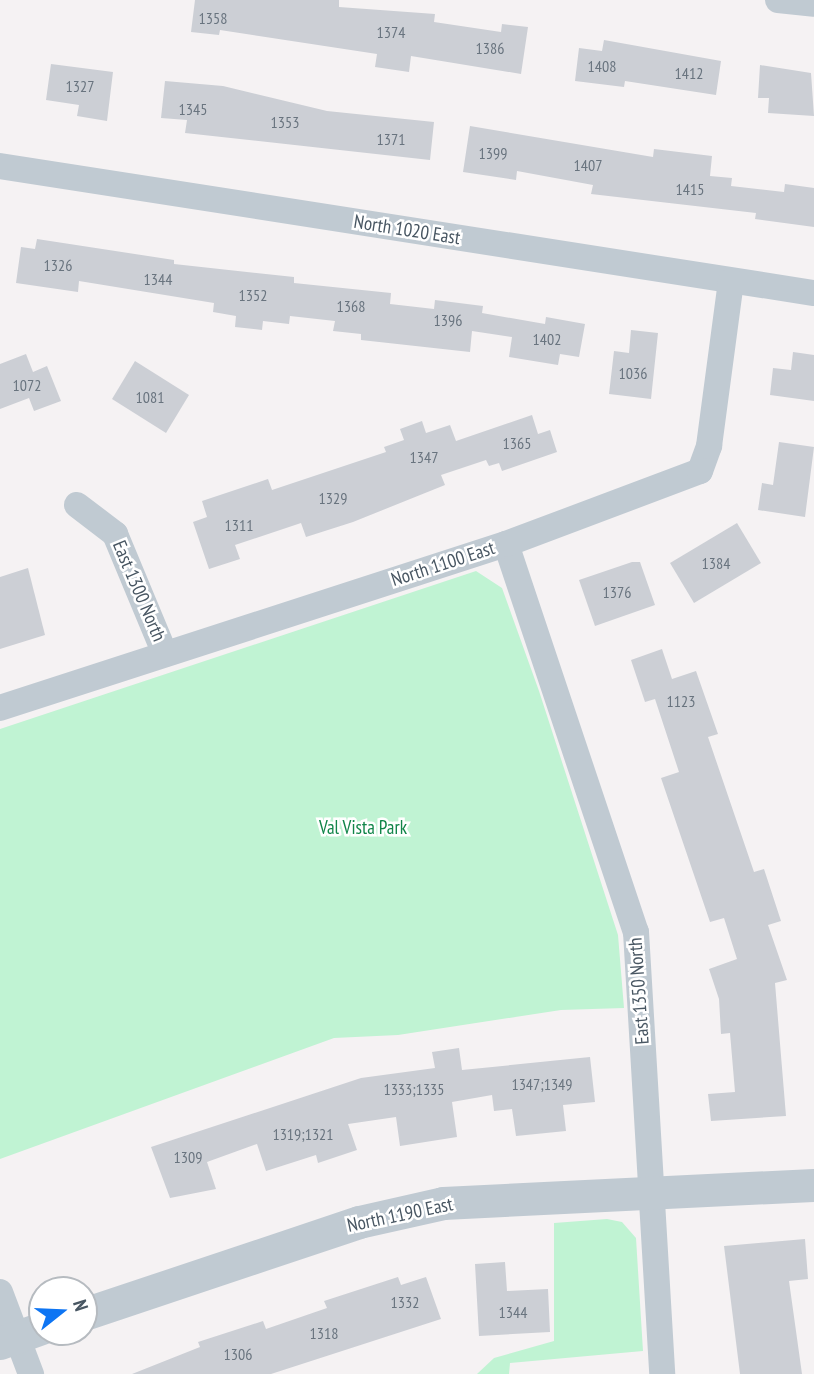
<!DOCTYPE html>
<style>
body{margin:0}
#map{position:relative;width:814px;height:1374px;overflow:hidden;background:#f5f2f3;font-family:"PT Sans Narrow",sans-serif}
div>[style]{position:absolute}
.green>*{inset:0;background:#c0f3d3}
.building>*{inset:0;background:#cccfd5}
.minor>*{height:26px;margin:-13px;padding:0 13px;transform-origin:13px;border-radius:13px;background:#c0cad2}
.tertiary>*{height:33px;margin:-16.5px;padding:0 16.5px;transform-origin:16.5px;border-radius:16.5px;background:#c0cad2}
span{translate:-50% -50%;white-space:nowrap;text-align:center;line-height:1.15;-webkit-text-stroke:5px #fff;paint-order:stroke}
.number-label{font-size:16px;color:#69747f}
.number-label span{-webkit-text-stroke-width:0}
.street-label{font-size:19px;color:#485662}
.park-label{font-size:19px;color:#118549}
.north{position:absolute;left:28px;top:1276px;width:70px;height:70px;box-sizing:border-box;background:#fff;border:2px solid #b6bbc0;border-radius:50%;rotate:72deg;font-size:19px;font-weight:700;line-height:28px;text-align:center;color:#485662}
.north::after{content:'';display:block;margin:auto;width:24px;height:32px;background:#0e75f3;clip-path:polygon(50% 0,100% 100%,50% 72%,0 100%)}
</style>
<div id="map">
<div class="green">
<div style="clip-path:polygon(476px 571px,502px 588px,539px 691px,618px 935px,624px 1008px,561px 1010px,398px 1035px,334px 1038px,0 1159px,0 729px)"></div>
<div style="clip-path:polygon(607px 1219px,622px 1222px,636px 1238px,643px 1351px,510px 1363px,509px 1374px,477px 1374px,494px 1358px,554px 1341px,554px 1223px)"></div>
</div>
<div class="building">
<div style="clip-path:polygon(195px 0,339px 0,339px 7px,435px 14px,434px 22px,501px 32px,502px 24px,528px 27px,521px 74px,411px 56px,409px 72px,375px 67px,377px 54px,220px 30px,219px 35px,191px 32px)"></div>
<div style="clip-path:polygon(604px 40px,721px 61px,716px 95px,625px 81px,624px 87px,575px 81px,579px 48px,602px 51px)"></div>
<div style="clip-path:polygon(51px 64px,113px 72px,107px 121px,77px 116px,79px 105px,46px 100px)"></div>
<div style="clip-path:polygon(760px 65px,811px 73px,814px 116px,768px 113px,769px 98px,758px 98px)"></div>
<div style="clip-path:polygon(165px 81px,223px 86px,327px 111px,434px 122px,430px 160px,185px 133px,187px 120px,161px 118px)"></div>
<div style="clip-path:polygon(470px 126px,653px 157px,654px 149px,712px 156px,710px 176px,732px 178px,731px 186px,784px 192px,785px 184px,814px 188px,814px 227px,755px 219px,756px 213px,591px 194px,593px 185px,517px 171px,516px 180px,463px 172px)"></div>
<div style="clip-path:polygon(37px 239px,174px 260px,174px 264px,294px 277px,294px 283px,391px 293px,390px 304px,434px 309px,435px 300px,483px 306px,482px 313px,545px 324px,546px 317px,585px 324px,579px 357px,560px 354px,558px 365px,509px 357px,512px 337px,472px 331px,470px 352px,361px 340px,361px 334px,333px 331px,335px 321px,290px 316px,289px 324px,263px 321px,262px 330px,235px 327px,236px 316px,213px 312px,214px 303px,79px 281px,78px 292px,16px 283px,21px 247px,35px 249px)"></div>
<div style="clip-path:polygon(631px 330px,658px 333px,651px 399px,609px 394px,614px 351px,629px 353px)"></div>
<div style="clip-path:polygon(793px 352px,814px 355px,814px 401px,770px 395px,773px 368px,791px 370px)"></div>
<div style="clip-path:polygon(26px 354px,33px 372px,47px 366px,61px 401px,34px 411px,29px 398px,0 409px,0 364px)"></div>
<div style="clip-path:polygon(135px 361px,189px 395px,166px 433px,112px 399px)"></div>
<div style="clip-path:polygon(532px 415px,538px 434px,550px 430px,557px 452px,502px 471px,499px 463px,489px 466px,486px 460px,441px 475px,445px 485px,353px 522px,306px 537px,301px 523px,235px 545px,240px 559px,209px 569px,193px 522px,207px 517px,202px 501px,268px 479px,272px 490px,386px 452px,384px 447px,404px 440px,400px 429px,422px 421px,426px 433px,450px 425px,456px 441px)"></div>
<div style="clip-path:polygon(779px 442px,814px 447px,805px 517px,758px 510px,762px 483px,773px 485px)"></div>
<div style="clip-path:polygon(737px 523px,761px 563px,694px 603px,670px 563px)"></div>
<div style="clip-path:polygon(632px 562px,640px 562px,655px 605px,595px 626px,579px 580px)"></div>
<div style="clip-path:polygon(28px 568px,45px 635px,0 649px,0 577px)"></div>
<div style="clip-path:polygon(662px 649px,672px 679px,696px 671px,718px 734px,708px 737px,754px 872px,764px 869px,781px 921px,768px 925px,787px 980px,775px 983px,786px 1116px,711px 1121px,708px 1094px,735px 1092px,730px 1033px,721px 1034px,719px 999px,709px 969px,737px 959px,724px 918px,710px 922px,661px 778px,679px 772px,655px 699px,645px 702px,631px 660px)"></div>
<div style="clip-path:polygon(459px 1048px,462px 1070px,590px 1057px,595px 1102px,563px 1105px,566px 1131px,516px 1136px,512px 1109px,494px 1111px,492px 1095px,452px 1102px,457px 1137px,400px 1146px,396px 1117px,348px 1124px,357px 1150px,318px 1163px,316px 1155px,266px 1171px,257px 1144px,207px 1162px,216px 1189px,170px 1198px,151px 1147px,361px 1078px,435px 1068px,432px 1052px)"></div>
<div style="clip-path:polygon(805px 1239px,808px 1279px,789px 1281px,802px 1374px,740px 1374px,724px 1246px)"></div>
<div style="clip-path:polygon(505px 1262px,507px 1291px,548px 1289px,550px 1332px,479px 1336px,475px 1264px)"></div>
<div style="clip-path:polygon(398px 1277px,401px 1285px,426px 1277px,441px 1319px,271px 1374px,132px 1374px,200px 1347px,198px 1342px,263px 1321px,266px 1329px,327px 1308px,324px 1301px)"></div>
</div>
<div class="minor">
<div style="left:778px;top:0;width:36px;rotate:6deg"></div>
<div style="left:0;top:166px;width:824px;rotate:8.87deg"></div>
<div style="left:77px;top:505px;width:48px;rotate:37.3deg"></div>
<div style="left:115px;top:534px;width:130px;rotate:67.4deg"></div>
<div style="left:506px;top:544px;width:409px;rotate:71.5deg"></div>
<div style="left:636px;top:932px;width:443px;rotate:86.6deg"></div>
<div style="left:0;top:708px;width:532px;rotate:-17.96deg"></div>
<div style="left:506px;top:544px;width:207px;rotate:-20.6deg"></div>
<div style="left:700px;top:471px;width:27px;rotate:-70deg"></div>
<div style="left:709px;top:446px;width:166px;rotate:-82.4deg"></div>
<div style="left:0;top:1292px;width:88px;rotate:69.3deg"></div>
</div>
<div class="tertiary">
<div style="left:84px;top:1314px;width:290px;rotate:-18.5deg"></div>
<div style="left:359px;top:1222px;width:86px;rotate:-12.7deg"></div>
<div style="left:443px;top:1203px;width:371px;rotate:-2.8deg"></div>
<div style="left:0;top:1343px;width:45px;rotate:-19.7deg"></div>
</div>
<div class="number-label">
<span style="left:213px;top:18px">1358</span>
<span style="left:391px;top:32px">1374</span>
<span style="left:490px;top:48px">1386</span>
<span style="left:602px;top:66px">1408</span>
<span style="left:689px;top:73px">1412</span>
<span style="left:80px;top:86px">1327</span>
<span style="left:193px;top:109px">1345</span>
<span style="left:285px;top:122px">1353</span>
<span style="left:391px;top:139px">1371</span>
<span style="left:493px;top:153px">1399</span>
<span style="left:588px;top:165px">1407</span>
<span style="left:690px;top:189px">1415</span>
<span style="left:58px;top:265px">1326</span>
<span style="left:158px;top:279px">1344</span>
<span style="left:253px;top:295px">1352</span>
<span style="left:351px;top:306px">1368</span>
<span style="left:448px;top:320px">1396</span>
<span style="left:547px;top:339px">1402</span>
<span style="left:633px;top:373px">1036</span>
<span style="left:27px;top:385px">1072</span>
<span style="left:150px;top:397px">1081</span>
<span style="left:517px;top:443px">1365</span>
<span style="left:424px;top:457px">1347</span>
<span style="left:333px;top:498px">1329</span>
<span style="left:239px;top:525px">1311</span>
<span style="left:716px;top:563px">1384</span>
<span style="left:617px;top:592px">1376</span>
<span style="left:681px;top:701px">1123</span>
<span style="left:542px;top:1084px">1347;1349</span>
<span style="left:414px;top:1089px">1333;1335</span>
<span style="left:303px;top:1134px">1319;1321</span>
<span style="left:188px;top:1157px">1309</span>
<span style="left:405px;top:1302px">1332</span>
<span style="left:513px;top:1312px">1344</span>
<span style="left:324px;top:1333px">1318</span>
<span style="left:238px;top:1354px">1306</span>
</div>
<div class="street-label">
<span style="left:407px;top:230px;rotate:9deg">North 1020 East</span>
<span style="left:443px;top:564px;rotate:-18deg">North 1100 East</span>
<span style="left:139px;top:591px;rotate:67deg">East 1300 North</span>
<span style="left:639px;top:991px;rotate:-94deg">East 1350 North</span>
<span style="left:400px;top:1215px;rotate:-12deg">North 1190 East</span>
</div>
<div class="park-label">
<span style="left:363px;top:828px">Val Vista Park</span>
</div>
<div class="north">N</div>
</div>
